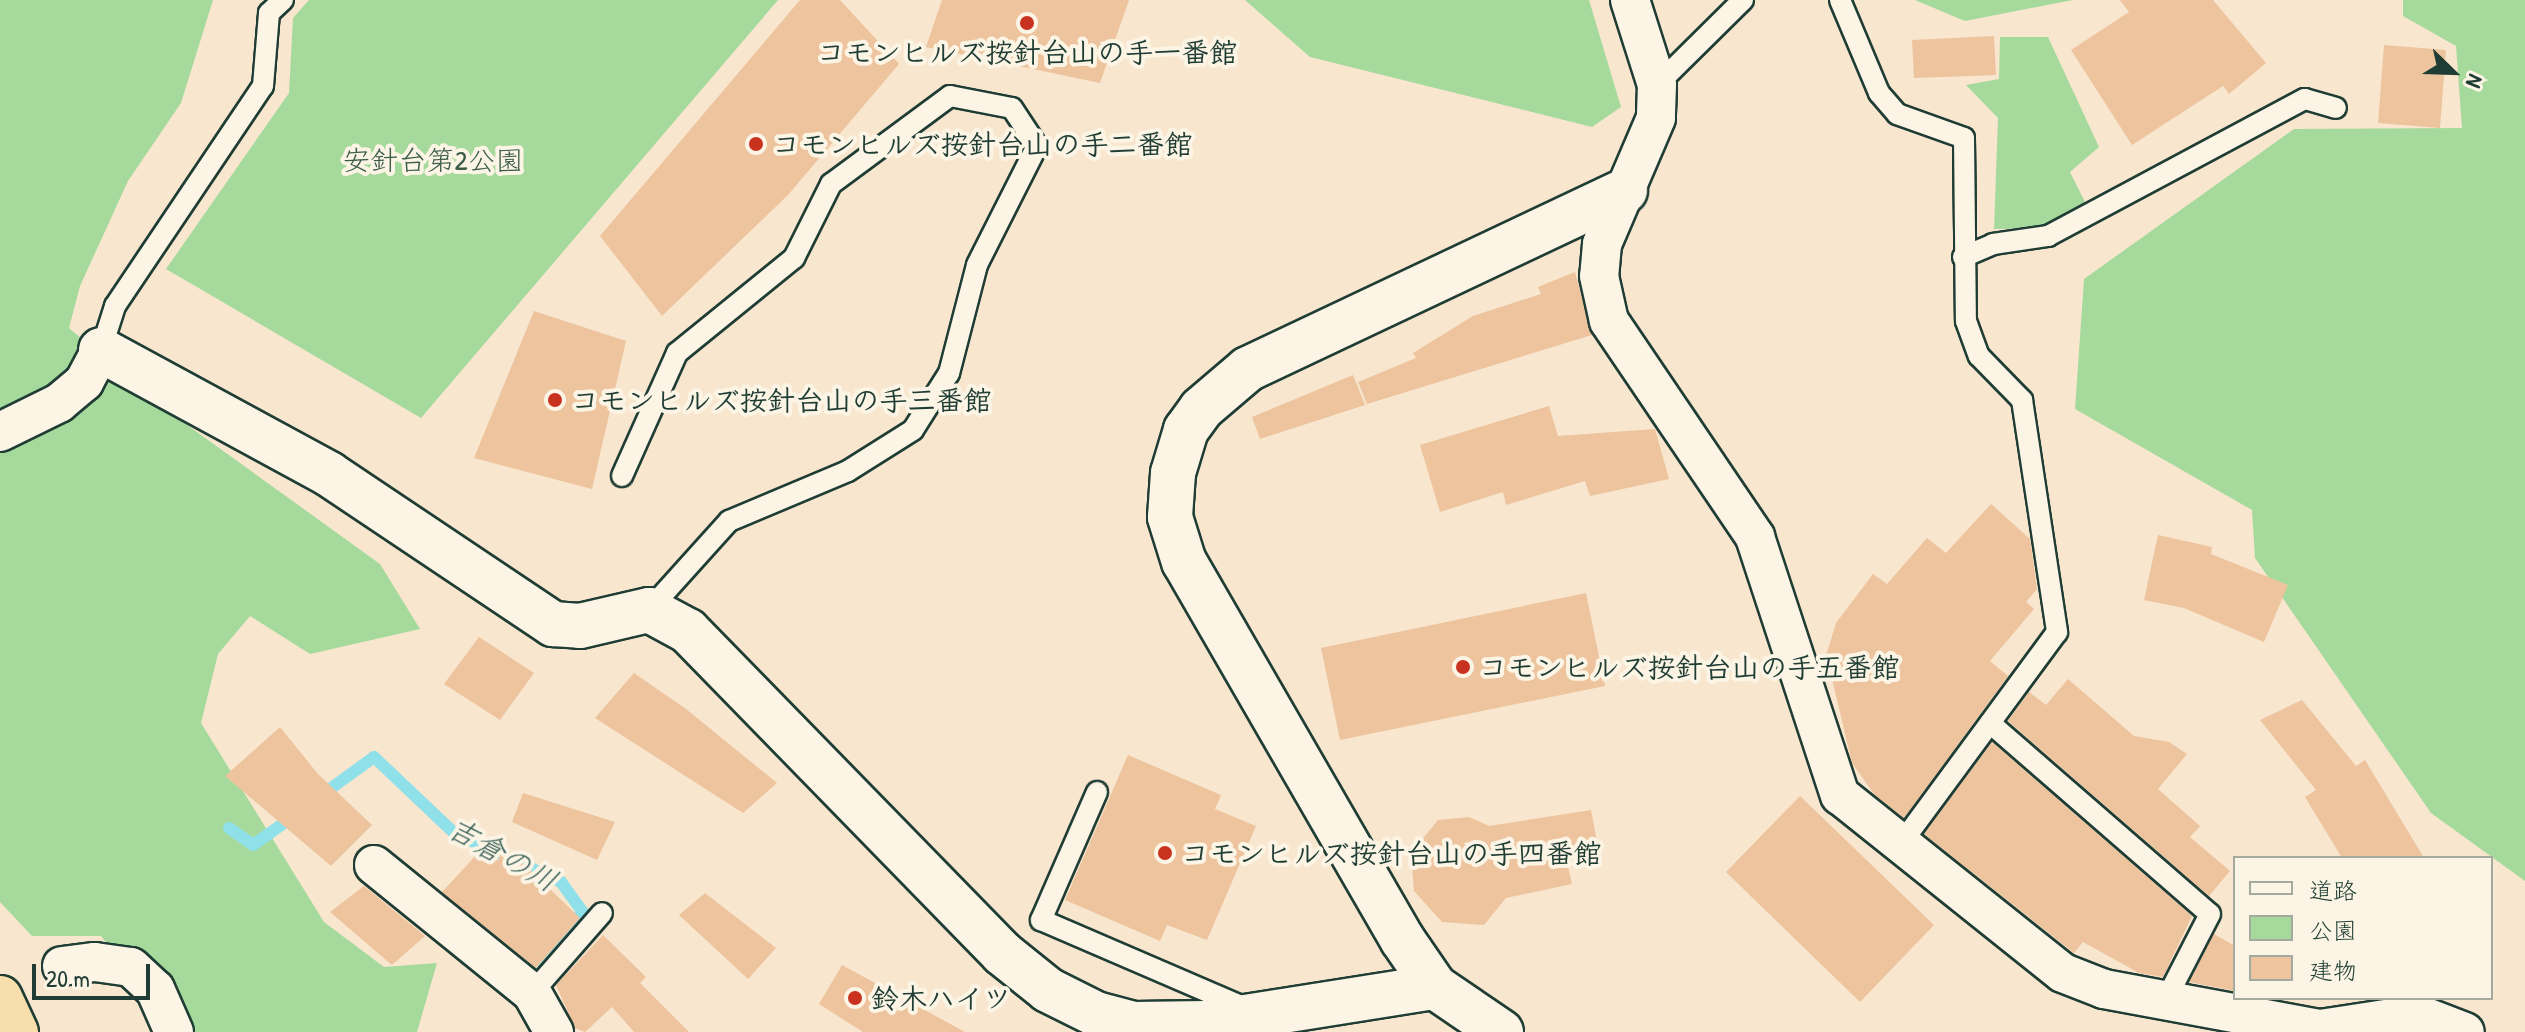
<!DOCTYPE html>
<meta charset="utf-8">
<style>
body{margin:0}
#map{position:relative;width:2525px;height:1032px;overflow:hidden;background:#f8e6cf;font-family:"Patrick Hand","Klee One",sans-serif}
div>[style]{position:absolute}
.green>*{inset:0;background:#a6da9c}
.stream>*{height:12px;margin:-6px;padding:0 6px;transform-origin:6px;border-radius:6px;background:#90e0ea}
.building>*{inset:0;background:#edc49d}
.roads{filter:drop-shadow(2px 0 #1f3d34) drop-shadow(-2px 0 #1f3d34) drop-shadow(0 2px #1f3d34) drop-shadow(0 -2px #1f3d34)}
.lane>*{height:20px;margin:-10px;padding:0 10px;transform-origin:10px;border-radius:10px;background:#fcf5e5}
.street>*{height:38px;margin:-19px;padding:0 19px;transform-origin:19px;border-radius:19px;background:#fcf5e5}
.secondary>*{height:44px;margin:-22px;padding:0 22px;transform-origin:22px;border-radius:22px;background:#fcf5e5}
.highway>*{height:44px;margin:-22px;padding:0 22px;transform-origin:22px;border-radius:22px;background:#f8deab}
.dots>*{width:22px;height:22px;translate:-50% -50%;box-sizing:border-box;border:4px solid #fcf5e5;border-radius:50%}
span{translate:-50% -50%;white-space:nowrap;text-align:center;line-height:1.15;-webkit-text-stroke:8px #fcf5e5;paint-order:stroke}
.poi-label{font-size:28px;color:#1f3d34;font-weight:700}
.left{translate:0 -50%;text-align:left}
.park-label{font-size:28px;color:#3a5c49}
.water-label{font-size:30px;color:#365e58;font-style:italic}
.legend{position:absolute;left:2233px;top:856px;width:260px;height:144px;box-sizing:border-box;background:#fcf5e5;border:2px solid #a4ab9e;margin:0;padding:10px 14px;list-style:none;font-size:24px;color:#1f3d34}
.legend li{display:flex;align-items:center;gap:16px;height:40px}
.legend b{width:40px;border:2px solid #a4ab9e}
.north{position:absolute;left:2413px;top:32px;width:80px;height:80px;-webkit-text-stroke:6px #fcf5e5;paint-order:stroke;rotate:113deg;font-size:22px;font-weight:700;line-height:32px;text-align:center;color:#1f3d34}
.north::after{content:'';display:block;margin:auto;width:28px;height:36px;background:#1f3d34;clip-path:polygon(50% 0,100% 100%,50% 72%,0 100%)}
.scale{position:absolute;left:32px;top:964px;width:118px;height:36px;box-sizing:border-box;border:4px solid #1f3d34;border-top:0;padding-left:10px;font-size:24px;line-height:28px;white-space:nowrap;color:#1f3d34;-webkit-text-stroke:6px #fcf5e5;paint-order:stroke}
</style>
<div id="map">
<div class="green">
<div style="clip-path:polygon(0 0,213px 0,181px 103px,128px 181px,80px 286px,69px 328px,165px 409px,380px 564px,420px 629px,310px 654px,250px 616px,218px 654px,201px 723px,324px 922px,384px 967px,437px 963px,417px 1032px,177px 1032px,101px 936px,32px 936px,0 902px)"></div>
<div style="clip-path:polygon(309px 0,778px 0,421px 418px,166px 269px,289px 93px,293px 18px)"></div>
<div style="clip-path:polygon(1245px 0,1589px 0,1621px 107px,1592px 127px,1310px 57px)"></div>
<div style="clip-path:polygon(1915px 0,2073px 0,1965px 21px)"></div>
<div style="clip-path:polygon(2403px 0,2525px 0,2525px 881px,2431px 813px,2255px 558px,2252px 510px,2075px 409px,2084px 279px,2294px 129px,2462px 128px,2456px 46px,2403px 16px)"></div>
<div style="clip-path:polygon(2000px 37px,2048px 37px,2099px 147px,2070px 172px,2086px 204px,2045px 228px,1994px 229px,1998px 118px,1966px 85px,1999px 79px)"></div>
</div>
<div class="stream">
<div style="left:319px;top:797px;width:68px;rotate:-36deg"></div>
<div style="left:374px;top:757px;width:110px;rotate:43.5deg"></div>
<div style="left:454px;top:833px;width:118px;rotate:24.6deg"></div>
<div style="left:561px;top:882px;width:37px;rotate:54deg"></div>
<div style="left:583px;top:912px;width:82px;rotate:125deg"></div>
<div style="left:229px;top:828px;width:29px;rotate:35deg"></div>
<div style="left:253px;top:845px;width:52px;rotate:-35.5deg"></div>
</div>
<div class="building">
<div style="clip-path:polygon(800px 0,840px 0,899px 64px,788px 195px,662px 316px,600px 236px)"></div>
<div style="clip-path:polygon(942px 0,1129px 0,1100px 83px,926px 47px)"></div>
<div style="clip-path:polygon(2120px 0,2213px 0,2266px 63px,2229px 94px,2223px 86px,2132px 145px,2071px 50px,2129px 12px)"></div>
<div style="clip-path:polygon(1994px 36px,1996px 75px,1914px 78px,1912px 40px)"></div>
<div style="clip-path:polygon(2384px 45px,2446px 50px,2440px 128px,2378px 123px)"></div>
<div style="clip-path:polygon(1575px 272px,1592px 335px,1367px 404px,1358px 382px,1416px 358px,1413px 353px,1473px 316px,1541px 294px,1538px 287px)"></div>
<div style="clip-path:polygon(534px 311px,626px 341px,592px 489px,474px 458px)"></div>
<div style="clip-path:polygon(1353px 375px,1365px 405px,1260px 439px,1252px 417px)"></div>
<div style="clip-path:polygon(1549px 406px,1558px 436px,1655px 429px,1669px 479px,1590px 496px,1585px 481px,1506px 505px,1503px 492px,1440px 512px,1420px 445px)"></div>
<div style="clip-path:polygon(1991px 504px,2030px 539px,2037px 589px,2026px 602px,2034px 609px,1990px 661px,2008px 676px,1904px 818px,1874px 794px,1852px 763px,1832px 679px,1822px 669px,1836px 623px,1873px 574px,1887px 584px,1927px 538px,1946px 553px)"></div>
<div style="clip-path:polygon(2158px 535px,2212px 547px,2211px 554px,2288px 585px,2264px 642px,2184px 608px,2144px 600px)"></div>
<div style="clip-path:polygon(1586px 593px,1605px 686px,1340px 740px,1321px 648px)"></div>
<div style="clip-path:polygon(479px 637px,534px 673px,500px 720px,444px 684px)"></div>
<div style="clip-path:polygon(634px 673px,686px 709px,777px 783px,743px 813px,595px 718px)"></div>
<div style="clip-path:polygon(2068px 679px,2134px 736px,2169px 742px,2187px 754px,2158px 789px,2200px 826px,2190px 837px,2230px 871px,2209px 896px,2008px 721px,2029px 692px,2046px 705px)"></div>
<div style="clip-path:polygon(2302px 700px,2356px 766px,2365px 760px,2424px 858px,2342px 858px,2305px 797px,2316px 790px,2260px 720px)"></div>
<div style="clip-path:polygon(280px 727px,318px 774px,372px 825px,331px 866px,225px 776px)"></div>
<div style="clip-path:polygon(1992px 742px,2192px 916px,2163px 977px,2139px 973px,2083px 942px,2074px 953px,1924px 834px)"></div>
<div style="clip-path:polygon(1128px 755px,1221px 795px,1215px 809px,1256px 826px,1207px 940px,1167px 925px,1160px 941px,1065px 900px)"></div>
<div style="clip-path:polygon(523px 793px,615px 822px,597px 860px,512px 822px)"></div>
<div style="clip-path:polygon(1800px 796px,1934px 925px,1860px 1002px,1726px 872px)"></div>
<div style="clip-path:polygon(1591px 810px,1598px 847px,1565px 853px,1572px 884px,1506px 898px,1484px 925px,1442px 922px,1414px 891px,1411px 853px,1438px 820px,1469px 817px,1489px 826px)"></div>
<div style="clip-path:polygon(504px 845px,580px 918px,536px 968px,442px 892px,480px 851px,498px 860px)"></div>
<div style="clip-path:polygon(364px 886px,425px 936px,392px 965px,330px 912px)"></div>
<div style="clip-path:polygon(705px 893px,776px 948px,748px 979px,679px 915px)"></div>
<div style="clip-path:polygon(2214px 934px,2235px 946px,2235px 991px,2189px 982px)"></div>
<div style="clip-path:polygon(603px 935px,646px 977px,640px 983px,689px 1032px,634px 1032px,612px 1007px,585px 1032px,575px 1028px,556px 985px)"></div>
<div style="clip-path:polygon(842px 965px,965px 1032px,863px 1032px,819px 1004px)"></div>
</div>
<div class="roads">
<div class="lane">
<div style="left:1840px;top:0;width:101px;rotate:67.2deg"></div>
<div style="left:1879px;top:93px;width:28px;rotate:49deg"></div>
<div style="left:1897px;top:114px;width:71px;rotate:19.7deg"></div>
<div style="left:1964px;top:138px;width:183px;rotate:89.4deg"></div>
<div style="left:1966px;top:321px;width:37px;rotate:70deg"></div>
<div style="left:1979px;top:356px;width:62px;rotate:45.7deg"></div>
<div style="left:2022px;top:400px;width:235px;rotate:81.4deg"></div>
<div style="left:2057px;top:632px;width:261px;rotate:126.4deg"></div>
<div style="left:1657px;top:85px;width:121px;rotate:-44.7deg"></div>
<div style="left:1963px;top:257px;width:33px;rotate:-23deg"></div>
<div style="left:1993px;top:244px;width:56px;rotate:-8.3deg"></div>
<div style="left:2048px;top:236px;width:291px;rotate:-28.1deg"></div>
<div style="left:2305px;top:99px;width:32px;rotate:16deg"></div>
<div style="left:101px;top:350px;width:46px;rotate:-72.3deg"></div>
<div style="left:115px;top:306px;width:265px;rotate:-56.1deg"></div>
<div style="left:263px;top:86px;width:73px;rotate:-85.3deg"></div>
<div style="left:269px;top:13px;width:19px;rotate:-43deg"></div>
<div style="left:622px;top:476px;width:135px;rotate:-65.9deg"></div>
<div style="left:677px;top:353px;width:151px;rotate:-39.1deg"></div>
<div style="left:794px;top:258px;width:83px;rotate:-63.4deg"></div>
<div style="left:831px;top:184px;width:148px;rotate:-36.5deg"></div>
<div style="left:950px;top:96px;width:63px;rotate:11deg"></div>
<div style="left:1012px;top:108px;width:45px;rotate:56.7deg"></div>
<div style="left:1037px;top:146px;width:133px;rotate:116.8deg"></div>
<div style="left:977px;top:265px;width:112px;rotate:104.5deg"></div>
<div style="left:949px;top:373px;width:67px;rotate:122.3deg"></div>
<div style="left:913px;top:430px;width:77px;rotate:147.8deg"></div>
<div style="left:848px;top:471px;width:129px;rotate:157.2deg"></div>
<div style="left:729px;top:521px;width:120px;rotate:132deg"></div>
<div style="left:1990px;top:723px;width:291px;rotate:41deg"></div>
<div style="left:2210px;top:914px;width:98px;rotate:117.3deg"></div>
<div style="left:1097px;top:792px;width:140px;rotate:113.6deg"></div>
<div style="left:1041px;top:920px;width:222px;rotate:23.3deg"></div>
<div style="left:532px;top:993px;width:106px;rotate:-48.8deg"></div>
</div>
<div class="street">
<div style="left:1630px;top:0;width:89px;rotate:72.4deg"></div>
<div style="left:1657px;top:85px;width:33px;rotate:92deg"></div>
<div style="left:1656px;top:118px;width:137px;rotate:113.2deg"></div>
<div style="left:1602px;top:244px;width:32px;rotate:95deg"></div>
<div style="left:1599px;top:276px;width:46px;rotate:77.5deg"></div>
<div style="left:1609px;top:321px;width:261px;rotate:55.9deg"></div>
<div style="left:1755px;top:537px;width:272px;rotate:71.8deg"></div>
<div style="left:1840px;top:795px;width:285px;rotate:38.6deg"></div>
<div style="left:2063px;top:973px;width:44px;rotate:21.3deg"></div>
<div style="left:2104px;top:989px;width:220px;rotate:10.5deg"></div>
<div style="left:2320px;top:1029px;width:99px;rotate:-8.7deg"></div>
<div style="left:2418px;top:1014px;width:50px;rotate:21deg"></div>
<div style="left:0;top:432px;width:66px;rotate:-26.2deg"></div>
<div style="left:59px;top:403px;width:33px;rotate:-40deg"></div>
<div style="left:84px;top:382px;width:36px;rotate:-62deg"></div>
<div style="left:374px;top:865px;width:203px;rotate:39deg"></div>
<div style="left:532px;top:993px;width:45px;rotate:60.6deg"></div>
<div style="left:62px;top:966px;width:33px;rotate:-7deg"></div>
<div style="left:95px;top:962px;width:36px;rotate:8deg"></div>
<div style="left:131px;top:967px;width:33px;rotate:43deg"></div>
<div style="left:155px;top:989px;width:47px;rotate:66.2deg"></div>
</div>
<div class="secondary">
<div style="left:101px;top:350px;width:260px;rotate:28.5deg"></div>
<div style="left:329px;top:474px;width:270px;rotate:33.8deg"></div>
<div style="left:553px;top:624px;width:27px;rotate:4deg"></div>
<div style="left:580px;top:626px;width:71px;rotate:-13.1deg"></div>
<div style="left:649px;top:610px;width:44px;rotate:28.3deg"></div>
<div style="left:688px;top:631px;width:450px;rotate:45.7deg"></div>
<div style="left:1002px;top:953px;width:59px;rotate:38.8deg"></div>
<div style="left:1048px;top:990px;width:54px;rotate:26.6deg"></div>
<div style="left:1096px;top:1014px;width:38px;rotate:15deg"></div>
<div style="left:1133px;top:1024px;width:74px;rotate:-0.8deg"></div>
<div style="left:1207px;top:1023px;width:231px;rotate:-9deg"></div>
<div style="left:1501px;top:1032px;width:80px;rotate:-145.7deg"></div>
<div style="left:1435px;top:987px;width:58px;rotate:-124.5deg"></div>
<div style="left:1402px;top:939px;width:435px;rotate:-120deg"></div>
<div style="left:1184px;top:562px;width:47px;rotate:-107.3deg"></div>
<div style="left:1170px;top:517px;width:44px;rotate:-86.1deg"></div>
<div style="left:1173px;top:473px;width:45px;rotate:-73.2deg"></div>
<div style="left:1186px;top:430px;width:26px;rotate:-54deg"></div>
<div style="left:1201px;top:409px;width:62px;rotate:-40.4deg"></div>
<div style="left:1248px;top:369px;width:417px;rotate:-25.3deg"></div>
</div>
<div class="highway">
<div style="left:0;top:998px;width:38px;rotate:65deg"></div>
</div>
</div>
<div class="dots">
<div style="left:1027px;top:23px;background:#c8321e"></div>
<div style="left:756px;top:144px;background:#c8321e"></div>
<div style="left:555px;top:400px;background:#c8321e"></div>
<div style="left:1463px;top:667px;background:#c8321e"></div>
<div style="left:1165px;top:853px;background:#c8321e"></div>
<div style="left:855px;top:998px;background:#c8321e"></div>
</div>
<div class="poi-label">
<span style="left:1027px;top:52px">コモンヒルズ按針台山の手一番館</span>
<span class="left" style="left:772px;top:144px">コモンヒルズ按針台山の手二番館</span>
<span class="left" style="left:571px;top:400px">コモンヒルズ按針台山の手三番館</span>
<span class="left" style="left:1479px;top:667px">コモンヒルズ按針台山の手五番館</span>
<span class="left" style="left:1181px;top:853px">コモンヒルズ按針台山の手四番館</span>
<span class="left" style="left:871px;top:998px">鈴木ハイツ</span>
</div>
<div class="park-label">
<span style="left:433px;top:160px">安針台第2公園</span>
</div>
<div class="water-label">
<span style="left:503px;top:854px;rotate:29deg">吉倉の川</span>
</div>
<ul class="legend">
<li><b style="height:10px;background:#fcf5e5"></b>道路</li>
<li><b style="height:22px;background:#a6da9c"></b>公園</li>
<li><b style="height:22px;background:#edc49d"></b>建物</li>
</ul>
<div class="north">N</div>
<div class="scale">20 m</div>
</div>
